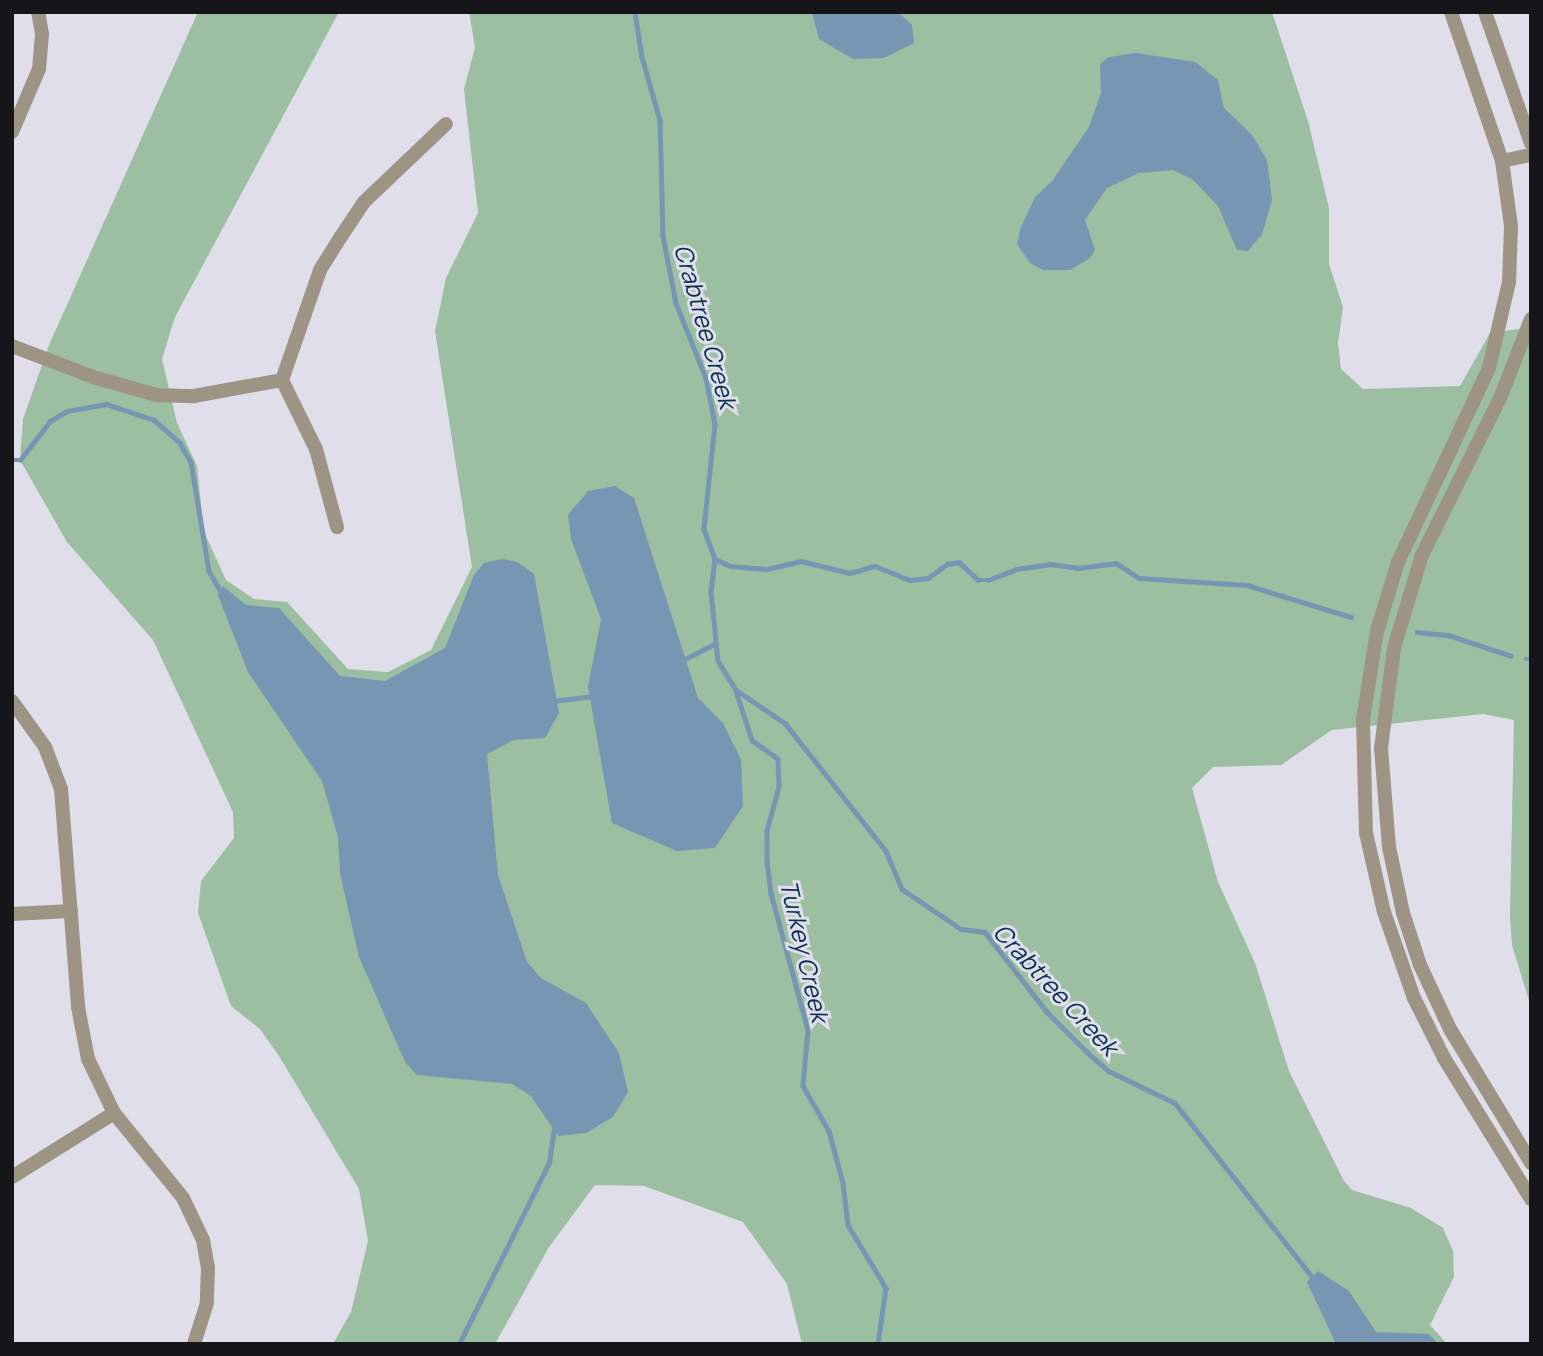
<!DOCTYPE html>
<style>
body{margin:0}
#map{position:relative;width:1543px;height:1356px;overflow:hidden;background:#dfdeea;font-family:Manrope,sans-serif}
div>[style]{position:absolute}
.green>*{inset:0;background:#9cbea1}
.water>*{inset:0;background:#7696b3}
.stream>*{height:4.5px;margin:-2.25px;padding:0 2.25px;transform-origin:2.25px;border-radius:2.25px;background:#7696b3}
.minor>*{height:14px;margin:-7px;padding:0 7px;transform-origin:7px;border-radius:7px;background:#9e9484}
span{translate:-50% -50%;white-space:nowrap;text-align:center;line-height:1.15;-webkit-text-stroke:6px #dfdeea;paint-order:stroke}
.water-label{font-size:24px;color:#07304e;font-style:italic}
.frame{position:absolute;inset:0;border:14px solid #16161a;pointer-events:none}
</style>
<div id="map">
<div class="green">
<div style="clip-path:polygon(198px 12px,339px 12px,175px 317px,162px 359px,177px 423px,197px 466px,204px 532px,226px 580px,254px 599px,287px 602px,348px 669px,388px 672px,431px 650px,472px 567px,435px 331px,446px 278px,478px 213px,464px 89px,475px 47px,469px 12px,1272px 12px,1308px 121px,1329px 208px,1329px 264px,1343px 307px,1338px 343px,1341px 369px,1363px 389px,1460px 386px,1490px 333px,1531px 327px,1531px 1007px,1512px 945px,1510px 916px,1514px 720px,1483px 714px,1332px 730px,1281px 765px,1213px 767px,1192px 788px,1218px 882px,1255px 963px,1289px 1071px,1344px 1181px,1352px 1190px,1411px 1208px,1443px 1228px,1453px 1251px,1454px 1277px,1430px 1325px,1447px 1344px,802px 1344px,787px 1284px,743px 1222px,644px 1186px,595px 1185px,549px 1247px,495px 1344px,333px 1344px,351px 1312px,368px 1241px,359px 1189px,279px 1056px,260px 1029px,231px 1006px,198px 913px,201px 881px,234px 838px,233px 812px,153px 640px,67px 542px,20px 460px,23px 419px,49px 345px)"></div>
</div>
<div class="water">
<div style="clip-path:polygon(812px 12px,898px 12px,912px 25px,914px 43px,884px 58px,853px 59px,819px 39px)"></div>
<div style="clip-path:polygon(1136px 53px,1195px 62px,1218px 80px,1224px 108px,1252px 135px,1267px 160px,1272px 200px,1262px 234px,1248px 251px,1237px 250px,1218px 206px,1192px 179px,1173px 170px,1139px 173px,1107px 188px,1085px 220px,1095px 250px,1090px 258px,1070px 270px,1043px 270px,1030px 263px,1017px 244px,1021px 227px,1035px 197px,1052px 181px,1089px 127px,1101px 93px,1100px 64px,1109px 57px)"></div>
<div style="clip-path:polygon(615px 486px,634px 498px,698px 698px,723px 723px,741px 760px,743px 806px,715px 848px,677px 851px,612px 823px,588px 687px,601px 619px,571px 539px,568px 515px,588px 491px)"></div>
<div style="clip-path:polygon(502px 559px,517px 562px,534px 574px,559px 713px,545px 738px,514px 740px,487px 754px,498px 875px,527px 962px,541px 978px,586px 1003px,619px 1053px,628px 1092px,613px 1117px,586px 1133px,558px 1136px,531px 1096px,512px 1084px,417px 1075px,405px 1062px,359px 957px,340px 873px,338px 837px,322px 781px,248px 672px,218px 595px,223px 586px,246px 605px,279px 608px,340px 676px,385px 681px,445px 648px,474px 575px,484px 563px)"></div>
<div style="clip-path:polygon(1318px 1271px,1349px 1291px,1376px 1332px,1429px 1334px,1438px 1344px,1336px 1344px,1307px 1282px)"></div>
</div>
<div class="stream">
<div style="left:635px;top:12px;width:46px;rotate:81.2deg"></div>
<div style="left:642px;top:57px;width:66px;rotate:74.1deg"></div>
<div style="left:660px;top:120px;width:116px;rotate:88.5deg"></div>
<div style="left:663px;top:236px;width:68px;rotate:79deg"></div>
<div style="left:676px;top:303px;width:81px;rotate:68.2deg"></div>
<div style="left:706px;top:378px;width:47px;rotate:78.9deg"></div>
<div style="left:715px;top:424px;width:106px;rotate:96deg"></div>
<div style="left:704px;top:529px;width:32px;rotate:70deg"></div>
<div style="left:715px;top:559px;width:32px;rotate:97deg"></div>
<div style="left:711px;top:591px;width:70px;rotate:84.3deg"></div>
<div style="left:718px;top:661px;width:34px;rotate:58deg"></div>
<div style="left:736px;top:690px;width:59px;rotate:34deg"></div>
<div style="left:785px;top:723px;width:163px;rotate:51.7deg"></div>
<div style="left:886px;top:851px;width:41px;rotate:67.2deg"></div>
<div style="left:902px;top:889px;width:71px;rotate:34.1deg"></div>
<div style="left:961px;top:929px;width:24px;rotate:7deg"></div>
<div style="left:985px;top:932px;width:101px;rotate:52.2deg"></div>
<div style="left:1047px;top:1012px;width:58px;rotate:45deg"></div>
<div style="left:1088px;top:1053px;width:28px;rotate:41deg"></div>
<div style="left:1109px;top:1071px;width:73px;rotate:25.9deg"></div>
<div style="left:1175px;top:1103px;width:224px;rotate:51.7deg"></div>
<div style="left:12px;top:460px;width:8px"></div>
<div style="left:20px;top:460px;width:49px;rotate:-52.4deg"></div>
<div style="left:50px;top:421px;width:20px;rotate:-30deg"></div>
<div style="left:67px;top:411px;width:40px;rotate:-10deg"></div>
<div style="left:106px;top:404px;width:51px;rotate:18.4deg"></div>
<div style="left:154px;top:420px;width:35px;rotate:41deg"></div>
<div style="left:180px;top:443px;width:22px;rotate:60deg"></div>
<div style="left:191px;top:462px;width:110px;rotate:80.6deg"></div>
<div style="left:209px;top:571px;width:24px;rotate:60deg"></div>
<div style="left:715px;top:559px;width:17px;rotate:24deg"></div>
<div style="left:731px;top:566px;width:36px;rotate:5deg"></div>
<div style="left:767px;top:569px;width:35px;rotate:-13deg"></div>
<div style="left:801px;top:561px;width:50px;rotate:13.8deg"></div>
<div style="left:850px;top:573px;width:26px;rotate:-16deg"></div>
<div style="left:875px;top:566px;width:38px;rotate:22deg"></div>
<div style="left:910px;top:580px;width:18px;rotate:-6deg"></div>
<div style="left:928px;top:578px;width:24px;rotate:-36deg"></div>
<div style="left:947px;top:564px;width:12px;rotate:-9deg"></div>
<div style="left:959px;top:562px;width:26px;rotate:43deg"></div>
<div style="left:978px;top:580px;width:10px"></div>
<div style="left:988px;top:580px;width:30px;rotate:-21deg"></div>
<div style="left:1016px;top:569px;width:34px;rotate:-8deg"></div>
<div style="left:1050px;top:564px;width:27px;rotate:8deg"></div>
<div style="left:1077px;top:568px;width:39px;rotate:-7deg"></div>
<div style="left:1116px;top:563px;width:27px;rotate:33deg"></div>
<div style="left:1139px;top:578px;width:108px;rotate:3.7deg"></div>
<div style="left:1247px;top:585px;width:109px;rotate:17.1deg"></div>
<div style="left:1417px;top:632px;width:31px;rotate:6deg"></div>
<div style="left:1448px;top:635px;width:66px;rotate:18.4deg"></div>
<div style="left:1526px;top:659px;width:5px"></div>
<div style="left:681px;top:661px;width:37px;rotate:-27deg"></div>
<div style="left:736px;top:691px;width:52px;rotate:71.9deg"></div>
<div style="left:752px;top:740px;width:32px;rotate:36deg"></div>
<div style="left:778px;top:759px;width:28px;rotate:88deg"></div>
<div style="left:779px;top:787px;width:46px;rotate:105.3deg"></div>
<div style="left:767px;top:831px;width:30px;rotate:90deg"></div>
<div style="left:767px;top:861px;width:32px;rotate:83deg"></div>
<div style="left:771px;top:893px;width:142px;rotate:74.9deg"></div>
<div style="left:808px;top:1030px;width:56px;rotate:95.1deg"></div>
<div style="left:803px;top:1086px;width:52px;rotate:60deg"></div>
<div style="left:829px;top:1131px;width:54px;rotate:74.9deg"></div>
<div style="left:843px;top:1183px;width:42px;rotate:83.2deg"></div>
<div style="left:848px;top:1225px;width:74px;rotate:58.9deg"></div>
<div style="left:886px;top:1288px;width:57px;rotate:98.1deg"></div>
<div style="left:553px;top:701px;width:40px;rotate:-7.1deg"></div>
<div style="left:459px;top:1344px;width:202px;rotate:-63.6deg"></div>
<div style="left:549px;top:1163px;width:35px;rotate:-82deg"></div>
</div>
<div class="minor">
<div style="left:1451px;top:12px;width:157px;rotate:71.1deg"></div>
<div style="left:1502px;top:161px;width:66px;rotate:82.1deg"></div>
<div style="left:1511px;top:226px;width:56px;rotate:92deg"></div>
<div style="left:1509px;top:282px;width:88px;rotate:103.1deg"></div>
<div style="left:1489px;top:368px;width:214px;rotate:115.1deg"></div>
<div style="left:1398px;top:562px;width:72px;rotate:106.9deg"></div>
<div style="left:1377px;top:631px;width:89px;rotate:99deg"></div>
<div style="left:1363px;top:719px;width:114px;rotate:88.5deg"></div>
<div style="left:1366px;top:833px;width:81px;rotate:77.2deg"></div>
<div style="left:1384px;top:912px;width:91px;rotate:70.8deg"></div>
<div style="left:1414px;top:998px;width:67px;rotate:63.4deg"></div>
<div style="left:1444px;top:1058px;width:166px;rotate:58.3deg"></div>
<div style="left:1485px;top:12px;width:139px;rotate:70.7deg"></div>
<div style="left:12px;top:132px;width:69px;rotate:-66.8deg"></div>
<div style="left:39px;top:69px;width:35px;rotate:-85deg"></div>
<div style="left:42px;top:34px;width:22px;rotate:-100deg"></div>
<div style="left:1502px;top:161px;width:30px;rotate:-12deg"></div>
<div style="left:1531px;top:319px;width:83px;rotate:111.3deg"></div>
<div style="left:1501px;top:396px;width:178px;rotate:116.4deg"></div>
<div style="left:1422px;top:555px;width:97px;rotate:106.8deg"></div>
<div style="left:1394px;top:648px;width:101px;rotate:97.4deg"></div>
<div style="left:1381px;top:748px;width:99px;rotate:85.4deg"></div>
<div style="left:1389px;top:847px;width:67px;rotate:78deg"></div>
<div style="left:1403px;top:913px;width:55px;rotate:71.9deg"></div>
<div style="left:1420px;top:965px;width:71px;rotate:64.9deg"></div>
<div style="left:1450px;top:1029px;width:157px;rotate:58.8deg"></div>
<div style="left:12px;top:346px;width:87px;rotate:20.9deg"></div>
<div style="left:93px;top:377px;width:66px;rotate:15.9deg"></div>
<div style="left:156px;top:395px;width:38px;rotate:2deg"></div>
<div style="left:194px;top:396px;width:89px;rotate:-10.3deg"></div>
<div style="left:282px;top:380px;width:116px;rotate:-70.9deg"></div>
<div style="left:320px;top:270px;width:38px;rotate:-58deg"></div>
<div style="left:340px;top:238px;width:43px;rotate:-56.3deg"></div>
<div style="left:364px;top:202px;width:113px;rotate:-43.6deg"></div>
<div style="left:282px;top:380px;width:77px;rotate:63.8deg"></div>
<div style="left:316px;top:449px;width:81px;rotate:74.9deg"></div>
<div style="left:12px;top:701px;width:57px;rotate:54.3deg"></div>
<div style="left:45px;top:747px;width:45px;rotate:69.1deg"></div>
<div style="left:61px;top:789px;width:219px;rotate:85.5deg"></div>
<div style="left:78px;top:1007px;width:53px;rotate:79.1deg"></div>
<div style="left:88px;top:1059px;width:60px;rotate:64.3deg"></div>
<div style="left:114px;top:1113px;width:109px;rotate:50.9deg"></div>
<div style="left:183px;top:1198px;width:47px;rotate:64.5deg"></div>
<div style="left:203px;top:1240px;width:27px;rotate:80deg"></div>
<div style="left:208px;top:1267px;width:36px;rotate:92deg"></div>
<div style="left:207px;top:1303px;width:43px;rotate:107.6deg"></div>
<div style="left:12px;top:914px;width:59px;rotate:-2.9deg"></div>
<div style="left:12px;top:1177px;width:120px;rotate:-32.1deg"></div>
</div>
<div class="water-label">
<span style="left:706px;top:326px;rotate:74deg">Crabtree Creek</span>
<span style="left:805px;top:951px;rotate:77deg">Turkey Creek</span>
<span style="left:1056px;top:989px;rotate:47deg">Crabtree Creek</span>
</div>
<div class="frame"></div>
</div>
